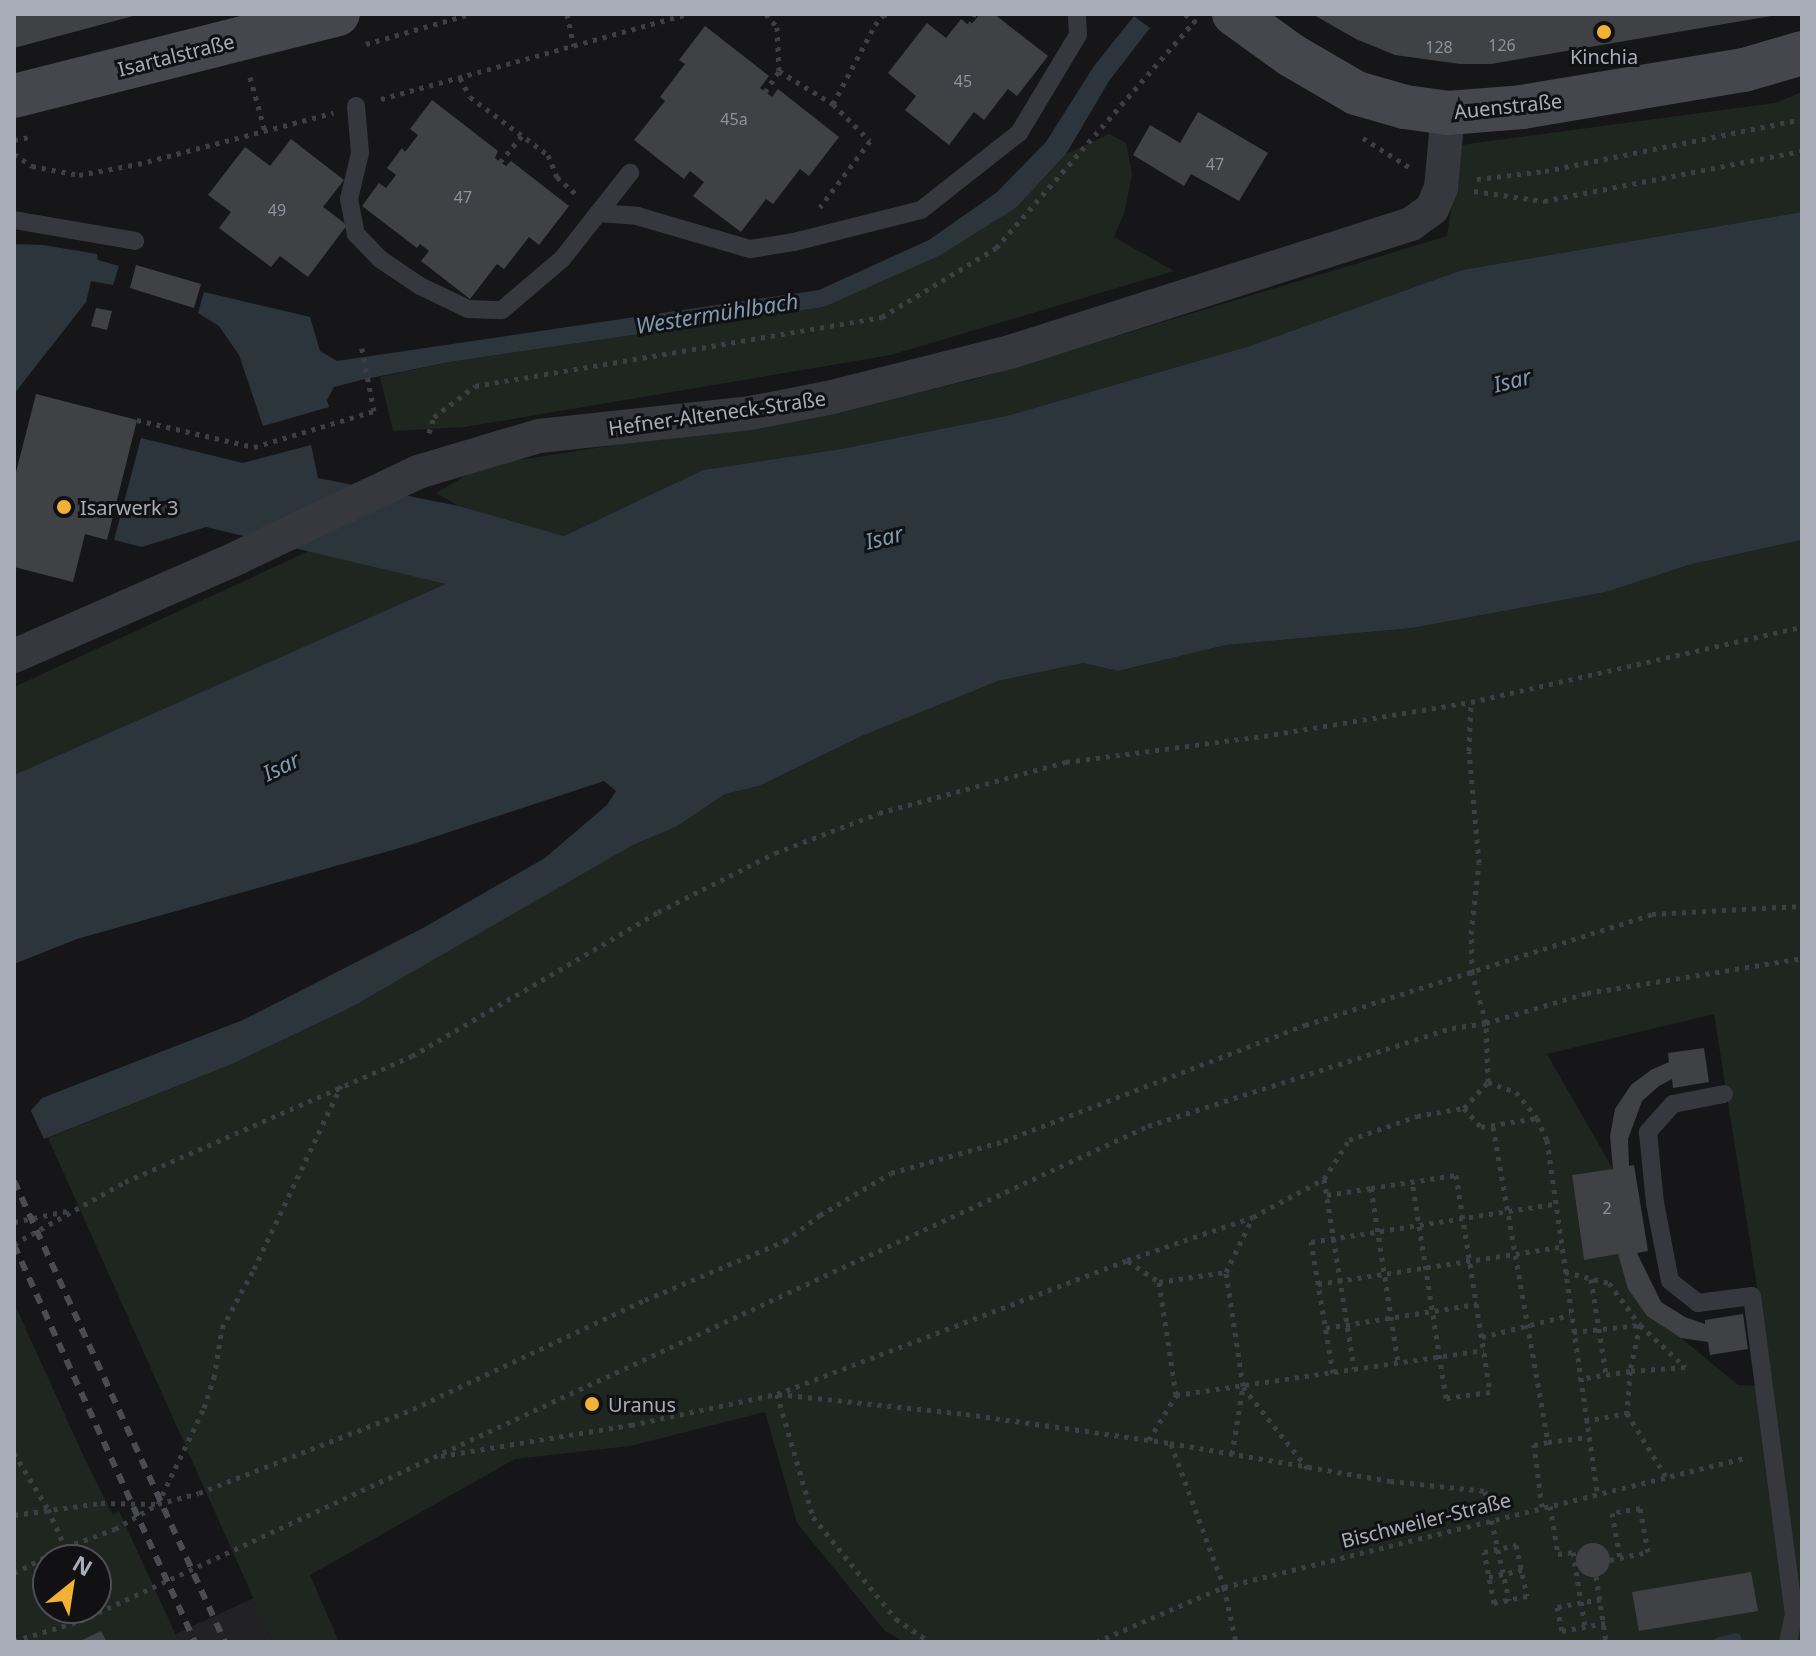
<!DOCTYPE html>
<meta charset="utf-8">
<style>
body{margin:0}
#map{position:relative;width:1816px;height:1656px;overflow:hidden;background:#161618;font-family:"Noto Sans",sans-serif}
div>[style]{position:absolute}
.built>*{inset:0;background:#222225}
.green>*{inset:0;background:#1e261f}
.water>*{inset:0;background:#2c353c}
.pier>*{inset:0;background:#161618}
.stream>*{height:11px;margin:-5.5px;padding:0 5.5px;transform-origin:5.5px;border-radius:5.5px;background:#2c353c}
.building>*{inset:0;background:#404145}
.round{border-radius:50%}
.path>*{height:5px;margin-top:-2.5px;transform-origin:0;background:repeating-linear-gradient(90deg,#3d3f44 0 4px,transparent 0 10px)}
.lane>*{height:18px;margin:-9px;padding:0 9px;transform-origin:9px;border-radius:9px;background:#37383d}
.street>*{height:34px;margin:-17px;padding:0 17px;transform-origin:17px;border-radius:17px;background:#37383d}
.secondary>*{height:44px;margin:-22px;padding:0 22px;transform-origin:22px;border-radius:22px;background:#45474d}
.rail>*{height:6px;margin-top:-3px;transform-origin:0;background:repeating-linear-gradient(90deg,#4a4c52 0 10px,transparent 0 18px)}
.dots>*{width:22px;height:22px;translate:-50% -50%;box-sizing:border-box;border:4px solid #111113;border-radius:50%}
span{translate:-50% -50%;white-space:nowrap;text-align:center;line-height:1.15;-webkit-text-stroke:6px #111113;paint-order:stroke}
.number-label{font-size:16px;color:#8e929b}
.number-label span{-webkit-text-stroke-width:0}
.street-label{font-size:20px;color:#a8adb8}
.poi-label{font-size:20px;color:#a8adb8}
.left{translate:0 -50%;text-align:left}
.water-label{font-size:22px;color:#7f9bb3;font-style:italic}
.frame{position:absolute;inset:0;border:16px solid #a8adb8;pointer-events:none}
.north{position:absolute;left:32px;top:1544px;width:80px;height:80px;box-sizing:border-box;background:#111113;border:2px solid #4d4f55;border-radius:50%;rotate:30deg;font-size:22px;font-weight:700;line-height:32px;text-align:center;color:#a8adb8}
.north::after{content:'';display:block;margin:auto;width:28px;height:36px;background:#f2b134;clip-path:polygon(50% 0,100% 100%,50% 72%,0 100%)}
</style>
<div id="map">
<div class="built">
<div style="clip-path:polygon(254px 1598px,273px 1642px,179px 1642px,175px 1634px)"></div>
</div>
<div class="green">
<div style="clip-path:polygon(1802px 92px,1802px 212px,1462px 270px,1250px 346px,1006px 416px,841px 449px,703px 470px,564px 536px,459px 506px,436px 493px,472px 472px,500px 463px,728px 427px,917px 393px,979px 378px,1447px 236px,1461px 145px,1775px 103px)"></div>
<div style="clip-path:polygon(1109px 134px,1126px 143px,1132px 174px,1125px 211px,1114px 237px,1174px 271px,891px 355px,465px 427px,393px 431px,380px 377px,449px 362px,824px 307px,939px 256px,1016px 208px,1066px 154px)"></div>
<div style="clip-path:polygon(evenodd,1802px 540px,1802px 1642px,904px 1642px,885px 1631px,797px 1523px,765px 1412px,630px 1446px,515px 1459px,310px 1575px,339px 1642px,273px 1642px,48px 1138px,232px 1064px,350px 1008px,633px 845px,676px 827px,725px 794px,759px 786px,862px 736px,998px 681px,1083px 663px,1118px 671px,1226px 645px,1412px 628px,1606px 592px,1692px 564px,1802px 540px,1714px 1014px,1773px 1387px,1738px 1385px,1681px 1338px,1647px 1316px,1628px 1289px,1618px 1254px,1584px 1260px,1572px 1175px,1613px 1169px,1547px 1054px,1714px 1014px)"></div>
<div style="clip-path:polygon(309px 551px,448px 584px,14px 775px,14px 687px)"></div>
<div style="clip-path:polygon(evenodd,14px 1303px,89px 1468px,113px 1515px,119px 1511px,179px 1642px,14px 1642px,14px 1303px,48px 1560px,96px 1560px,96px 1608px,48px 1608px,48px 1560px)"></div>
</div>
<div class="water">
<div style="clip-path:polygon(1134px 16px,1150px 28px,1109px 81px,1066px 154px,1016px 208px,939px 256px,824px 307px,449px 362px,361px 380px,334px 387px,327px 400px,329px 407px,263px 426px,239px 355px,219px 326px,198px 313px,204px 292px,310px 317px,320px 351px,337px 361px,819px 290px,929px 240px,996px 193px,1046px 142px,1094px 66px)"></div>
<div style="clip-path:polygon(1802px 212px,1802px 540px,1692px 564px,1606px 592px,1412px 628px,1226px 645px,1118px 671px,1083px 663px,998px 681px,862px 736px,759px 786px,725px 794px,676px 827px,633px 845px,350px 1008px,232px 1064px,14px 1151px,14px 1130px,42px 1098px,243px 1020px,423px 928px,545px 858px,607px 805px,616px 791px,604px 781px,410px 845px,77px 939px,14px 964px,14px 775px,446px 584px,206px 527px,142px 547px,114px 540px,141px 438px,243px 463px,311px 445px,318px 478px,459px 506px,564px 536px,703px 470px,841px 449px,1006px 416px,1250px 346px,1462px 270px)"></div>
<div style="clip-path:polygon(14px 244px,43px 245px,97px 254px,98px 260px,119px 266px,113px 285px,91px 281px,86px 302px,14px 394px)"></div>
</div>
<div class="pier">
<div style="clip-path:polygon(29px 1107px,46px 1143px,14px 1155px,14px 1124px)"></div>
</div>
<div class="stream">
<div style="left:1719px;top:1642px;width:17px;rotate:-13deg"></div>
</div>
<div class="building">
<div style="clip-path:polygon(14px 14px,137px 14px,137px 15px,14px 48px)"></div>
<div style="clip-path:polygon(980px 14px,994px 14px,1048px 56px,1017px 96px,1008px 89px,984px 120px,974px 112px,949px 145px,905px 110px,916px 96px,888px 73px,927px 23px,946px 38px,961px 19px,970px 26px)"></div>
<div style="clip-path:polygon(1312px 14px,1771px 14px,1771px 16px,1491px 64px,1460px 64px,1395px 55px,1356px 39px)"></div>
<div style="clip-path:polygon(705px 26px,769px 76px,760px 88px,772px 97px,778px 89px,839px 137px,809px 176px,800px 169px,773px 204px,766px 199px,741px 232px,693px 196px,704px 182px,690px 171px,684px 179px,634px 140px,665px 101px,660px 97px,685px 64px,679px 60px)"></div>
<div style="clip-path:polygon(432px 100px,498px 151px,495px 158px,500px 162px,506px 166px,511px 161px,569px 206px,539px 245px,529px 237px,504px 269px,497px 264px,470px 299px,421px 261px,429px 251px,420px 244px,417px 248px,362px 206px,379px 183px,386px 188px,396px 175px,387px 168px,402px 148px,405px 152px,418px 135px,410px 129px)"></div>
<div style="clip-path:polygon(1198px 112px,1268px 153px,1239px 201px,1191px 174px,1184px 186px,1133px 155px,1150px 125px,1180px 143px)"></div>
<div style="clip-path:polygon(291px 139px,344px 180px,323px 207px,347px 225px,308px 277px,280px 256px,271px 267px,219px 228px,231px 212px,208px 195px,245px 147px,270px 166px)"></div>
<div style="clip-path:polygon(136px 265px,201px 284px,194px 308px,130px 288px)"></div>
<div style="clip-path:polygon(96px 308px,112px 311px,107px 330px,91px 326px)"></div>
<div style="clip-path:polygon(36px 394px,137px 420px,107px 540px,85px 534px,73px 582px,14px 567px,14px 480px)"></div>
<div style="clip-path:polygon(1704px 1048px,1709px 1082px,1673px 1088px,1672px 1079px,1659px 1086px,1642px 1101px,1628px 1139px,1629px 1166px,1634px 1165px,1648px 1251px,1637px 1253px,1661px 1302px,1685px 1317px,1705px 1324px,1705px 1320px,1743px 1314px,1748px 1349px,1710px 1355px,1708px 1342px,1681px 1338px,1647px 1316px,1628px 1289px,1618px 1254px,1584px 1260px,1572px 1175px,1613px 1169px,1610px 1136px,1615px 1109px,1631px 1085px,1651px 1070px,1669px 1062px,1668px 1053px)"></div>
<div class="round" style="left:1576px;top:1543px;width:34px;height:34px"></div>
<div style="clip-path:polygon(1751px 1572px,1758px 1611px,1639px 1631px,1632px 1592px)"></div>
<div style="clip-path:polygon(101px 1631px,107px 1642px,78px 1642px)"></div>
</div>
<div class="path">
<div style="left:567px;top:14px;width:33px;rotate:78deg"></div>
<div style="left:766px;top:14px;width:17px;rotate:50deg"></div>
<div style="left:777px;top:27px;width:44px;rotate:87.4deg"></div>
<div style="left:779px;top:71px;width:63px;rotate:31.4deg"></div>
<div style="left:833px;top:104px;width:52px;rotate:45deg"></div>
<div style="left:870px;top:141px;width:83px;rotate:127.1deg"></div>
<div style="left:1185px;top:14px;width:15px;rotate:37deg"></div>
<div style="left:970px;top:26px;width:13px;rotate:-72deg"></div>
<div style="left:366px;top:44px;width:108px;rotate:-16.1deg"></div>
<div style="left:250px;top:77px;width:56px;rotate:74.5deg"></div>
<div style="left:460px;top:78px;width:21px;rotate:62deg"></div>
<div style="left:470px;top:97px;width:97px;rotate:36.6deg"></div>
<div style="left:548px;top:155px;width:24px;rotate:68deg"></div>
<div style="left:557px;top:177px;width:28px;rotate:42deg"></div>
<div style="left:765px;top:92px;width:25px;rotate:-56deg"></div>
<div style="left:381px;top:99px;width:318px;rotate:-15.5deg"></div>
<div style="left:833px;top:104px;width:89px;rotate:-62deg"></div>
<div style="left:875px;top:25px;width:13px;rotate:-51deg"></div>
<div style="left:883px;top:15px;width:10px;rotate:-6deg"></div>
<div style="left:1363px;top:138px;width:54px;rotate:32.2deg"></div>
<div style="left:14px;top:140px;width:15px;rotate:-11deg"></div>
<div style="left:14px;top:154px;width:22px;rotate:34deg"></div>
<div style="left:32px;top:166px;width:48px;rotate:10.8deg"></div>
<div style="left:79px;top:175px;width:60px;rotate:-10.6deg"></div>
<div style="left:138px;top:164px;width:202px;rotate:-14.7deg"></div>
<div style="left:500px;top:162px;width:34px;rotate:-50deg"></div>
<div style="left:1477px;top:179px;width:68px;rotate:-6.7deg"></div>
<div style="left:1545px;top:171px;width:262px;rotate:-11.4deg"></div>
<div style="left:1474px;top:191px;width:71px;rotate:8.1deg"></div>
<div style="left:1544px;top:201px;width:263px;rotate:-11deg"></div>
<div style="left:137px;top:420px;width:120px;rotate:13deg"></div>
<div style="left:254px;top:447px;width:125px;rotate:-16.7deg"></div>
<div style="left:374px;top:411px;width:67px;rotate:-101.1deg"></div>
<div style="left:429px;top:433px;width:17px;rotate:-73deg"></div>
<div style="left:434px;top:417px;width:51px;rotate:-37.1deg"></div>
<div style="left:475px;top:386px;width:413px;rotate:-9.6deg"></div>
<div style="left:882px;top:317px;width:133px;rotate:-31.2deg"></div>
<div style="left:996px;top:248px;width:302px;rotate:-48.8deg"></div>
<div style="left:1488px;top:1082px;width:30px;rotate:20deg"></div>
<div style="left:1516px;top:1092px;width:33px;rotate:51deg"></div>
<div style="left:1537px;top:1118px;width:24px;rotate:66deg"></div>
<div style="left:1547px;top:1140px;width:357px;rotate:81.9deg"></div>
<div style="left:1464px;top:1108px;width:25px;rotate:48deg"></div>
<div style="left:1481px;top:1127px;width:57px;rotate:-9.1deg"></div>
<div style="left:1493px;top:1127px;width:320px;rotate:80.1deg"></div>
<div style="left:1548px;top:1442px;width:39px;rotate:-7deg"></div>
<div style="left:1324px;top:1179px;width:192px;rotate:81deg"></div>
<div style="left:1371px;top:1188px;width:177px;rotate:81.2deg"></div>
<div style="left:1327px;top:1195px;width:45px;rotate:-9deg"></div>
<div style="left:1371px;top:1188px;width:86px;rotate:-8.7deg"></div>
<div style="left:1456px;top:1175px;width:220px;rotate:81.1deg"></div>
<div style="left:1490px;top:1392px;width:44px;rotate:172.2deg"></div>
<div style="left:1446px;top:1398px;width:219px;rotate:-98.9deg"></div>
<div style="left:14px;top:1222px;width:59px;rotate:-11.7deg"></div>
<div style="left:14px;top:1244px;width:127px;rotate:-29.2deg"></div>
<div style="left:125px;top:1182px;width:313px;rotate:-23.7deg"></div>
<div style="left:412px;top:1056px;width:285px;rotate:-30.3deg"></div>
<div style="left:658px;top:912px;width:131px;rotate:-26.8deg"></div>
<div style="left:775px;top:853px;width:111px;rotate:-21deg"></div>
<div style="left:879px;top:813px;width:194px;rotate:-15.3deg"></div>
<div style="left:1066px;top:762px;width:200px;rotate:-7.5deg"></div>
<div style="left:1264px;top:736px;width:210px;rotate:-9.3deg"></div>
<div style="left:1471px;top:702px;width:339px;rotate:-12.8deg"></div>
<div style="left:1128px;top:1261px;width:37px;rotate:34deg"></div>
<div style="left:1159px;top:1282px;width:68px;rotate:-8.5deg"></div>
<div style="left:1565px;top:1272px;width:45px;rotate:14deg"></div>
<div style="left:1609px;top:1283px;width:52px;rotate:53.6deg"></div>
<div style="left:1640px;top:1325px;width:47px;rotate:102.3deg"></div>
<div style="left:1630px;top:1371px;width:52px;rotate:171.1deg"></div>
<div style="left:1591px;top:1279px;width:97px;rotate:81.1deg"></div>
<div style="left:1318px;top:1284px;width:246px;rotate:-8.7deg"></div>
<div style="left:1326px;top:1328px;width:153px;rotate:-9deg"></div>
<div style="left:1573px;top:1332px;width:67px;rotate:-6deg"></div>
<div style="left:1640px;top:1325px;width:62px;rotate:43deg"></div>
<div style="left:1685px;top:1367px;width:55px;rotate:175.8deg"></div>
<div style="left:1630px;top:1371px;width:42px;rotate:94.1deg"></div>
<div style="left:1627px;top:1413px;width:75px;rotate:58.6deg"></div>
<div style="left:1482px;top:1337px;width:91px;rotate:-14deg"></div>
<div style="left:1333px;top:1373px;width:133px;rotate:-99.5deg"></div>
<div style="left:1311px;top:1242px;width:247px;rotate:-8.9deg"></div>
<div style="left:1243px;top:1387px;width:105px;rotate:51.6deg"></div>
<div style="left:777px;top:1394px;width:375px;rotate:-20.9deg"></div>
<div style="left:1127px;top:1260px;width:133px;rotate:-18.8deg"></div>
<div style="left:1253px;top:1217px;width:81px;rotate:-28.2deg"></div>
<div style="left:1324px;top:1179px;width:46px;rotate:-57.3deg"></div>
<div style="left:1349px;top:1140px;width:72px;rotate:-19.4deg"></div>
<div style="left:1417px;top:1116px;width:48px;rotate:-9.7deg"></div>
<div style="left:1464px;top:1108px;width:35px;rotate:-47deg"></div>
<div style="left:1488px;top:1082px;width:59px;rotate:-91.9deg"></div>
<div style="left:1486px;top:1023px;width:52px;rotate:-105.6deg"></div>
<div style="left:1472px;top:973px;width:39px;rotate:-91deg"></div>
<div style="left:1471px;top:934px;width:71px;rotate:-83.6deg"></div>
<div style="left:1479px;top:863px;width:112px;rotate:-95.1deg"></div>
<div style="left:1469px;top:751px;width:49px;rotate:-87.7deg"></div>
<div style="left:778px;top:1394px;width:189px;rotate:6.1deg"></div>
<div style="left:966px;top:1414px;width:206px;rotate:8.1deg"></div>
<div style="left:1170px;top:1443px;width:223px;rotate:9.8deg"></div>
<div style="left:1390px;top:1481px;width:96px;rotate:6deg"></div>
<div style="left:1485px;top:1491px;width:112px;rotate:77.6deg"></div>
<div style="left:1176px;top:1395px;width:311px;rotate:-8.3deg"></div>
<div style="left:1585px;top:1421px;width:43px;rotate:-10.8deg"></div>
<div style="left:1149px;top:1440px;width:52px;rotate:-59deg"></div>
<div style="left:1176px;top:1395px;width:114px;rotate:-98.6deg"></div>
<div style="left:1171px;top:1444px;width:153px;rotate:69.7deg"></div>
<div style="left:1224px;top:1587px;width:56px;rotate:77.7deg"></div>
<div style="left:14px;top:1453px;width:66px;rotate:58.7deg"></div>
<div style="left:48px;top:1509px;width:42px;rotate:65.9deg"></div>
<div style="left:1232px;top:1454px;width:69px;rotate:-80.8deg"></div>
<div style="left:1243px;top:1386px;width:115px;rotate:-98.5deg"></div>
<div style="left:1226px;top:1272px;width:59px;rotate:-63.9deg"></div>
<div style="left:441px;top:1456px;width:193px;rotate:-9.3deg"></div>
<div style="left:631px;top:1425px;width:149px;rotate:-12deg"></div>
<div style="left:777px;top:1394px;width:128px;rotate:73.7deg"></div>
<div style="left:813px;top:1517px;width:132px;rotate:50.9deg"></div>
<div style="left:896px;top:1619px;width:41px;rotate:34.1deg"></div>
<div style="left:1550px;top:1506px;width:49px;rotate:80.5deg"></div>
<div style="left:1558px;top:1554px;width:15px;rotate:-8deg"></div>
<div style="left:1573px;top:1552px;width:76px;rotate:80.9deg"></div>
<div style="left:1542px;top:1507px;width:63px;rotate:-97.4deg"></div>
<div style="left:1534px;top:1445px;width:14px;rotate:-12deg"></div>
<div style="left:14px;top:1515px;width:88px;rotate:-7.9deg"></div>
<div style="left:101px;top:1503px;width:57px;rotate:1deg"></div>
<div style="left:158px;top:1504px;width:42px;rotate:-15deg"></div>
<div style="left:199px;top:1493px;width:230px;rotate:-21.4deg"></div>
<div style="left:413px;top:1409px;width:256px;rotate:-25.2deg"></div>
<div style="left:645px;top:1300px;width:152px;rotate:-22.9deg"></div>
<div style="left:785px;top:1241px;width:44px;rotate:-36.6deg"></div>
<div style="left:820px;top:1215px;width:82px;rotate:-30.6deg"></div>
<div style="left:891px;top:1173px;width:117px;rotate:-15.8deg"></div>
<div style="left:1004px;top:1141px;width:323px;rotate:-21.1deg"></div>
<div style="left:1305px;top:1025px;width:364px;rotate:-17.7deg"></div>
<div style="left:1652px;top:914px;width:150px;rotate:-3.1deg"></div>
<div style="left:1516px;top:1545px;width:52px;rotate:77.8deg"></div>
<div style="left:1527px;top:1596px;width:34px;rotate:168deg"></div>
<div style="left:1494px;top:1603px;width:52px;rotate:-101.1deg"></div>
<div style="left:1484px;top:1552px;width:33px;rotate:-12deg"></div>
<div style="left:1610px;top:1560px;width:39px;rotate:-12deg"></div>
<div style="left:1648px;top:1552px;width:45px;rotate:-100.3deg"></div>
<div style="left:1640px;top:1508px;width:28px;rotate:170deg"></div>
<div style="left:1612px;top:1513px;width:46px;rotate:79.9deg"></div>
<div style="left:14px;top:1573px;width:57px;rotate:-27deg"></div>
<div style="left:65px;top:1547px;width:53px;rotate:-19.8deg"></div>
<div style="left:115px;top:1529px;width:50px;rotate:-30.2deg"></div>
<div style="left:158px;top:1504px;width:106px;rotate:-64.4deg"></div>
<div style="left:204px;top:1408px;width:32px;rotate:-72deg"></div>
<div style="left:214px;top:1378px;width:51px;rotate:-80.9deg"></div>
<div style="left:222px;top:1328px;width:67px;rotate:-61.5deg"></div>
<div style="left:254px;top:1269px;width:203px;rotate:-64.6deg"></div>
<div style="left:1596px;top:1576px;width:67px;rotate:81.4deg"></div>
<div style="left:1489px;top:1577px;width:34px;rotate:-12deg"></div>
<div style="left:1601px;top:1599px;width:45px;rotate:169.7deg"></div>
<div style="left:1557px;top:1607px;width:25px;rotate:78deg"></div>
<div style="left:1562px;top:1631px;width:44px;rotate:-10.5deg"></div>
<div style="left:14px;top:1641px;width:69px;rotate:-16.9deg"></div>
<div style="left:80px;top:1621px;width:1177px;rotate:-24.87deg"></div>
<div style="left:1148px;top:1126px;width:319px;rotate:-17.9deg"></div>
<div style="left:1452px;top:1028px;width:34px;rotate:-8deg"></div>
<div style="left:1486px;top:1023px;width:105px;rotate:-16.5deg"></div>
<div style="left:1587px;top:993px;width:218px;rotate:-9.2deg"></div>
<div style="left:1096px;top:1642px;width:139px;rotate:-23.3deg"></div>
<div style="left:1224px;top:1587px;width:540px;rotate:-13.93deg"></div>
</div>
<div class="lane">
<div style="left:356px;top:106px;width:47px;rotate:85.1deg"></div>
<div style="left:360px;top:153px;width:47px;rotate:103.4deg"></div>
<div style="left:349px;top:199px;width:36px;rotate:79deg"></div>
<div style="left:356px;top:234px;width:35px;rotate:46deg"></div>
<div style="left:380px;top:259px;width:48px;rotate:34deg"></div>
<div style="left:420px;top:286px;width:53px;rotate:25.6deg"></div>
<div style="left:468px;top:309px;width:34px;rotate:2deg"></div>
<div style="left:502px;top:310px;width:79px;rotate:-40.4deg"></div>
<div style="left:562px;top:259px;width:110px;rotate:-51.7deg"></div>
<div style="left:598px;top:213px;width:39px;rotate:4deg"></div>
<div style="left:637px;top:216px;width:118px;rotate:16.3deg"></div>
<div style="left:750px;top:249px;width:45px;rotate:-9deg"></div>
<div style="left:794px;top:242px;width:131px;rotate:-14.1deg"></div>
<div style="left:921px;top:210px;width:125px;rotate:-38.2deg"></div>
<div style="left:1019px;top:133px;width:114px;rotate:-59deg"></div>
<div style="left:1078px;top:35px;width:21px;rotate:-93deg"></div>
<div style="left:14px;top:220px;width:123px;rotate:9.8deg"></div>
<div style="left:1724px;top:1094px;width:52px;rotate:168.9deg"></div>
<div style="left:1673px;top:1104px;width:38px;rotate:132deg"></div>
<div style="left:1648px;top:1132px;width:71px;rotate:84.4deg"></div>
<div style="left:1655px;top:1203px;width:79px;rotate:79.1deg"></div>
<div style="left:1670px;top:1281px;width:36px;rotate:38deg"></div>
<div style="left:1698px;top:1303px;width:54px;rotate:-7.4deg"></div>
<div style="left:1752px;top:1296px;width:321px;rotate:82.5deg"></div>
<div style="left:1794px;top:1614px;width:29px;rotate:102deg"></div>
</div>
<div class="street">
<div style="left:14px;top:656px;width:246px;rotate:-23.7deg"></div>
<div style="left:239px;top:557px;width:198px;rotate:-25.4deg"></div>
<div style="left:418px;top:472px;width:126px;rotate:-16.6deg"></div>
<div style="left:539px;top:436px;width:212px;rotate:-6.2deg"></div>
<div style="left:750px;top:413px;width:79px;rotate:-10.9deg"></div>
<div style="left:828px;top:398px;width:188px;rotate:-14.2deg"></div>
<div style="left:1010px;top:352px;width:421px;rotate:-17.7deg"></div>
<div style="left:1411px;top:224px;width:26px;rotate:-36deg"></div>
<div style="left:1432px;top:209px;width:23px;rotate:-67deg"></div>
<div style="left:1441px;top:188px;width:75px;rotate:-84.7deg"></div>
</div>
<div class="secondary">
<div style="left:1234px;top:14px;width:70px;rotate:35.7deg"></div>
<div style="left:1291px;top:55px;width:75px;rotate:30.3deg"></div>
<div style="left:1356px;top:93px;width:51px;rotate:15.9deg"></div>
<div style="left:1405px;top:107px;width:43px;rotate:7.9deg"></div>
<div style="left:1448px;top:113px;width:74px;rotate:-4.6deg"></div>
<div style="left:1522px;top:107px;width:225px;rotate:-9.5deg"></div>
<div style="left:1744px;top:70px;width:60px;rotate:-16.3deg"></div>
<div style="left:14px;top:96px;width:334px;rotate:-14.2deg"></div>
</div>
<div class="rail">
<div style="left:14px;top:1181px;width:507px;rotate:65.41deg"></div>
<div style="left:14px;top:1245px;width:436px;rotate:65.5deg"></div>
</div>
<div class="dots">
<div style="left:1604px;top:32px;background:#f2b134"></div>
<div style="left:64px;top:507px;background:#f2b134"></div>
<div style="left:592px;top:1404px;background:#f2b134"></div>
</div>
<div class="number-label">
<span style="left:1502px;top:45px">126</span>
<span style="left:1439px;top:47px">128</span>
<span style="left:963px;top:81px">45</span>
<span style="left:734px;top:119px">45a</span>
<span style="left:1215px;top:164px">47</span>
<span style="left:463px;top:197px">47</span>
<span style="left:277px;top:210px">49</span>
<span style="left:1607px;top:1208px">2</span>
</div>
<div class="street-label">
<span style="left:176px;top:55px;rotate:-14deg">Isartalstraße</span>
<span style="left:1508px;top:106px;rotate:-6deg">Auenstraße</span>
<span style="left:717px;top:413px;rotate:-8deg">Hefner-Alteneck-Straße</span>
<span style="left:1426px;top:1520px;rotate:-14deg">Bischweiler-Straße</span>
</div>
<div class="poi-label">
<span style="left:1604px;top:56px">Kinchia</span>
<span class="left" style="left:80px;top:507px">Isarwerk 3</span>
<span class="left" style="left:608px;top:1404px">Uranus</span>
</div>
<div class="water-label">
<span style="left:717px;top:313px;rotate:-9deg">Westermühlbach</span>
<span style="left:1512px;top:380px;rotate:-14deg">Isar</span>
<span style="left:884px;top:537px;rotate:-14deg">Isar</span>
<span style="left:281px;top:766px;rotate:-26deg">Isar</span>
</div>
<div class="frame"></div>
<div class="north">N</div>
</div>
